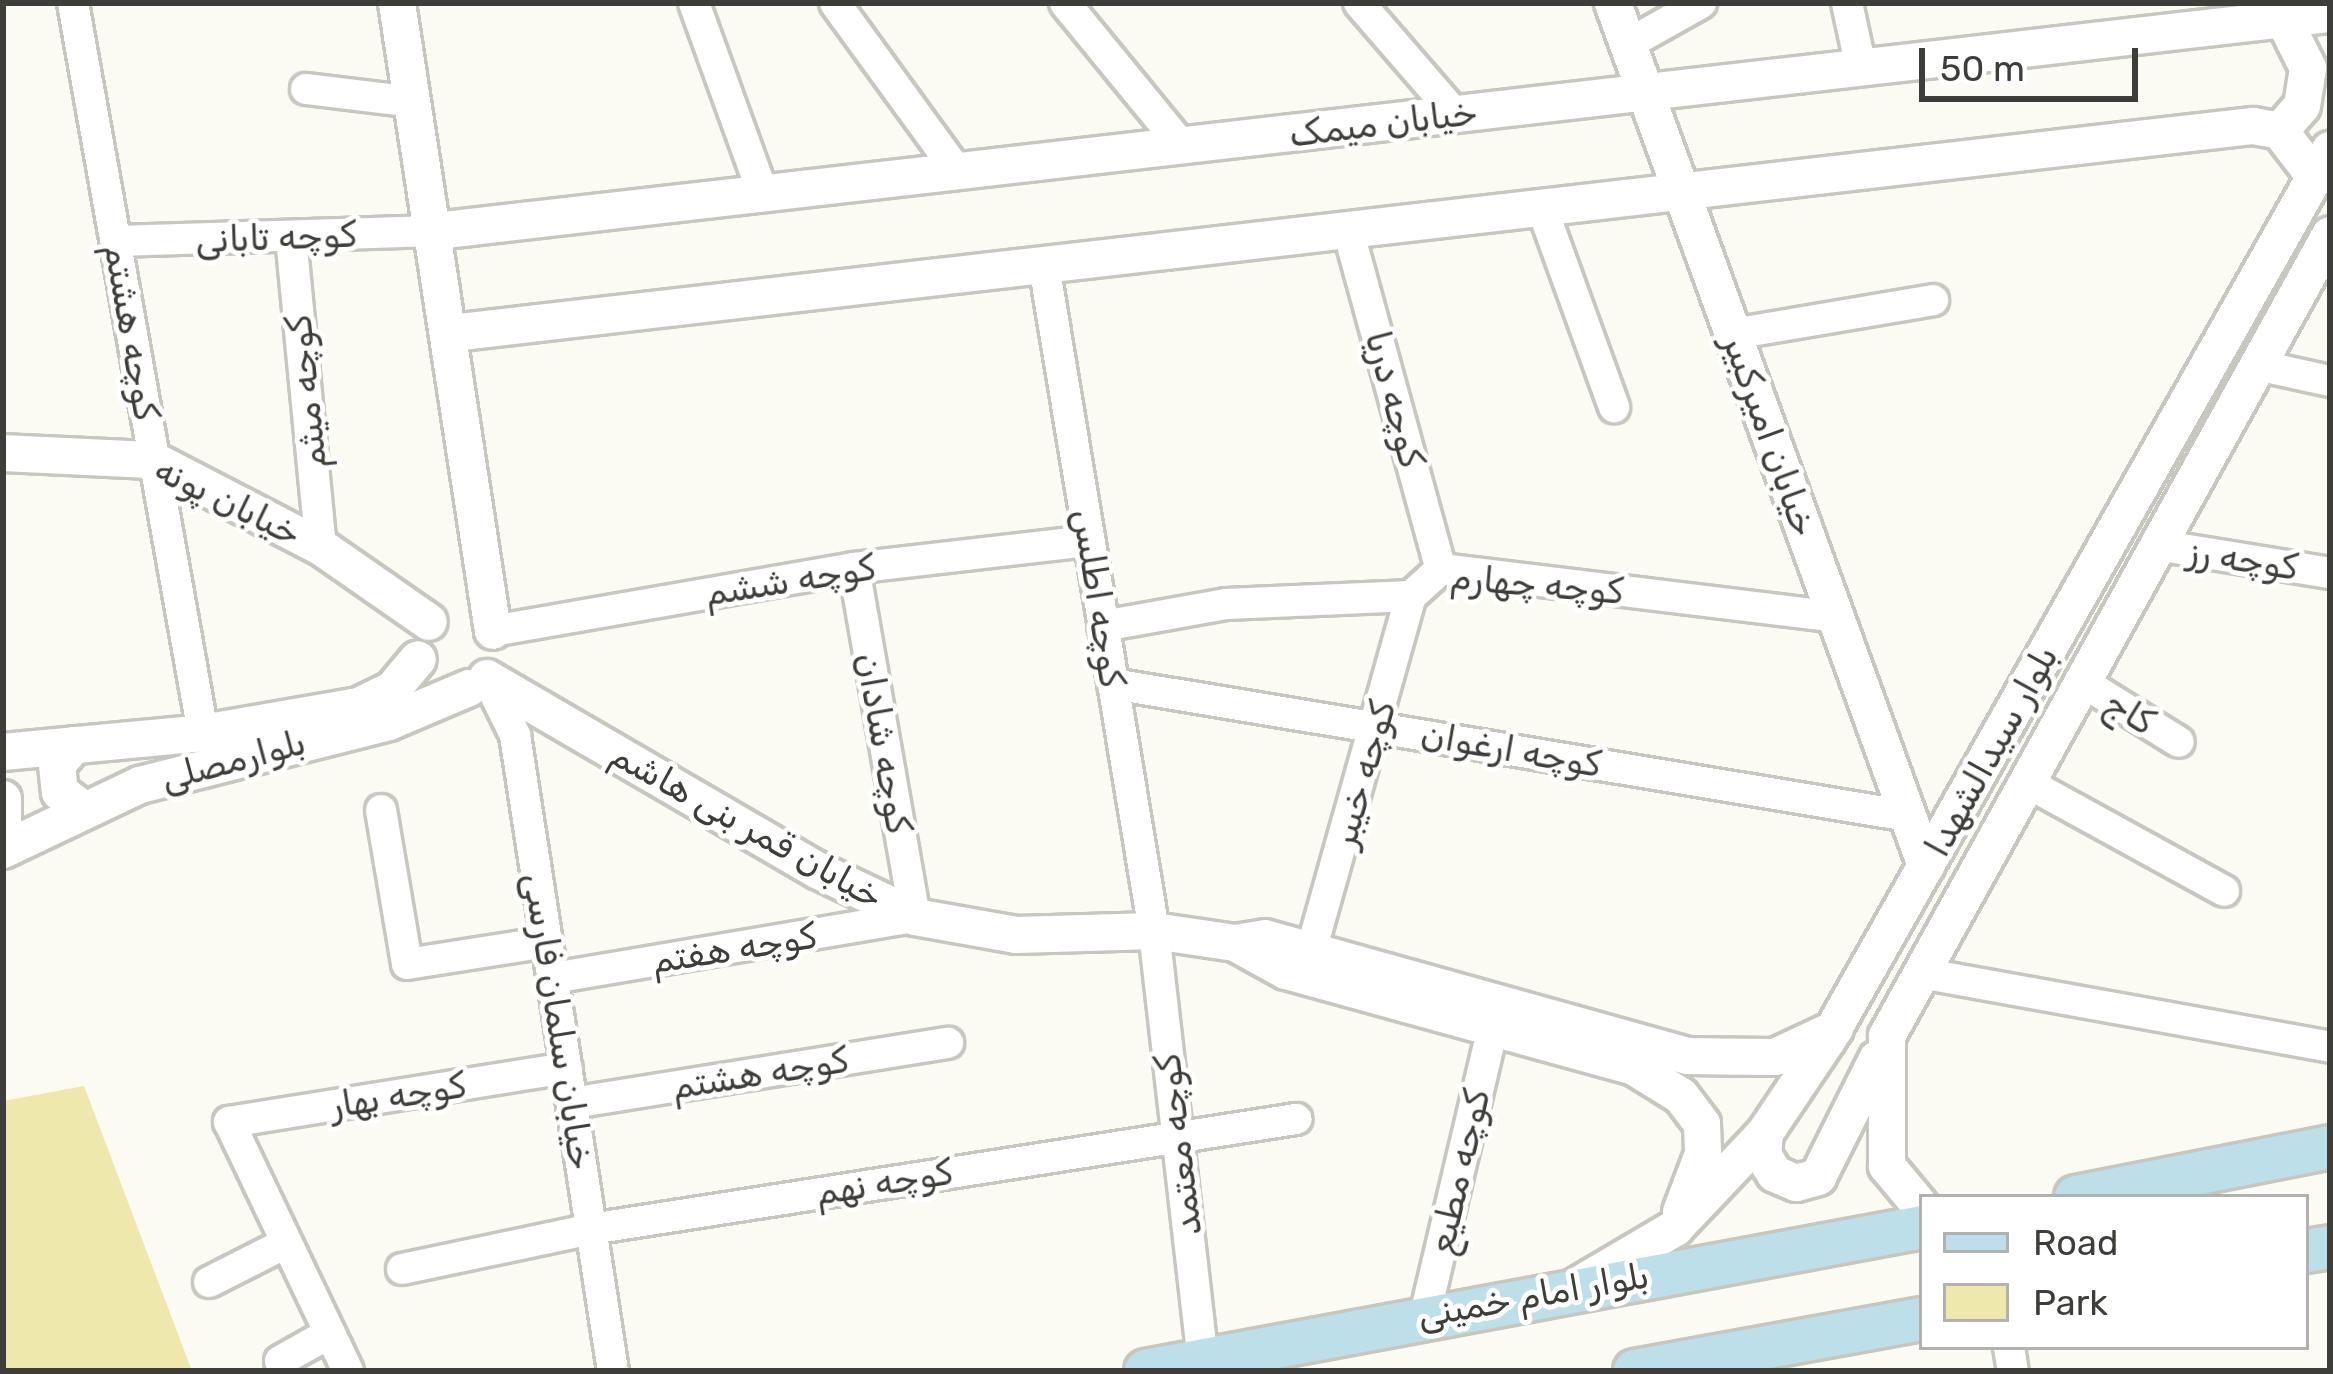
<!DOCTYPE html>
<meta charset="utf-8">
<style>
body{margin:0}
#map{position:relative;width:2333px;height:1374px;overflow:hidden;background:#fbfaf3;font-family:Rubik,Cairo,sans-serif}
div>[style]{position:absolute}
.green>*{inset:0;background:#eee8ac}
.roads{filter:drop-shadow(3px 0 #c7c7c0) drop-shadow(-3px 0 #c7c7c0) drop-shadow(0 3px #c7c7c0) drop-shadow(0 -3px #c7c7c0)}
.minor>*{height:30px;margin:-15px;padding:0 15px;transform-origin:15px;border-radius:15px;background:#fff}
.tertiary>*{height:36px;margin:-18px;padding:0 18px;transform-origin:18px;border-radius:18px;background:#fff}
.secondary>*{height:42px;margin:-21px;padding:0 21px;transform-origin:21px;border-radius:21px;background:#bcdfea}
span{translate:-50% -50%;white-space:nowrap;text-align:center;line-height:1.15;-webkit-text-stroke:10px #fff;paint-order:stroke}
.street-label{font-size:36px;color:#3d3d3a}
.frame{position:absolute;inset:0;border:6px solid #3d3d3a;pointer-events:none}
.legend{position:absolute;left:1919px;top:1194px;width:390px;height:156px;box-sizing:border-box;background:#fff;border:3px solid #b1b1b0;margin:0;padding:15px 21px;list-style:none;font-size:36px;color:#3d3d3a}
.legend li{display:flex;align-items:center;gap:24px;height:60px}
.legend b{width:60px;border:3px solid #b1b1b0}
.scale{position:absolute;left:1919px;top:48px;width:219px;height:54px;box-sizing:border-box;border:6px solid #3d3d3a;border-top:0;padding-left:15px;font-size:36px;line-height:42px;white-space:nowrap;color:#3d3d3a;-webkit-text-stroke:9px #fff;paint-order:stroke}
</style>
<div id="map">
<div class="green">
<div style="clip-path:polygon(84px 1086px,192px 1371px,3px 1371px,3px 1101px)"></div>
</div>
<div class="roads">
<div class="minor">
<div style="left:73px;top:3px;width:741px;rotate:79.9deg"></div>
<div style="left:694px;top:3px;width:203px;rotate:70.1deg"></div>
<div style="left:835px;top:3px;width:209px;rotate:54deg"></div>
<div style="left:1065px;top:3px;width:185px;rotate:50.7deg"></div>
<div style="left:1359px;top:3px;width:148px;rotate:49.1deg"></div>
<div style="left:1847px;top:3px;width:66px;rotate:77.8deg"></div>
<div style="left:1628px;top:44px;width:84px;rotate:-29.3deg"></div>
<div style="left:306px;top:89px;width:109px;rotate:6.9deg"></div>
<div style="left:1542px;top:208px;width:212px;rotate:70.1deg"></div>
<div style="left:1348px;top:230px;width:352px;rotate:74.7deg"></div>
<div style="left:291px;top:237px;width:311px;rotate:84.5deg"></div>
<div style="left:116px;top:241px;width:320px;rotate:-1.8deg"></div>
<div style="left:1044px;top:265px;width:675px;rotate:80.62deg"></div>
<div style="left:1154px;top:931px;width:431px;rotate:83.5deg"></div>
<div style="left:1733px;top:334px;width:203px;rotate:-9.6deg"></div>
<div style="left:2257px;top:365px;width:75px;rotate:12.4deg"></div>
<div style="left:2157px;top:545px;width:175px;rotate:9.2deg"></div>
<div style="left:1103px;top:626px;width:125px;rotate:-10.1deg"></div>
<div style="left:1226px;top:604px;width:185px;rotate:-2.5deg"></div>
<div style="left:1411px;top:596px;width:40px;rotate:-42deg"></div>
<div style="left:1441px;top:569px;width:398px;rotate:6.9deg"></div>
<div style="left:493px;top:631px;width:366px;rotate:-9.9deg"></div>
<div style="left:854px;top:568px;width:237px;rotate:-6.6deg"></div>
<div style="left:487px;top:678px;width:64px;rotate:63.8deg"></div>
<div style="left:515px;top:735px;width:644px;rotate:81.24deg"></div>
<div style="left:2081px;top:681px;width:115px;rotate:31.9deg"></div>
<div style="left:1113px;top:684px;width:806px;rotate:9.43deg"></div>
<div style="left:2026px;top:782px;width:226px;rotate:28.8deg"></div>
<div style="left:381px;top:810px;width:156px;rotate:80.4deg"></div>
<div style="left:407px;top:964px;width:142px;rotate:-8.9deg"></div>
<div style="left:1311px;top:951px;width:369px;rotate:-74.3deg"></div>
<div style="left:1920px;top:973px;width:417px;rotate:10.2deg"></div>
<div style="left:553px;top:978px;width:367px;rotate:-9.6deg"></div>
<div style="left:915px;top:917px;width:354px;rotate:-99.9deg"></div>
<div style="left:572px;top:1103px;width:381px;rotate:-9.1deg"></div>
<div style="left:402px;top:1269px;width:193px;rotate:-11.9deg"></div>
<div style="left:591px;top:1229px;width:714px;rotate:-8.87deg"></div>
<div style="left:209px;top:1282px;width:86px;rotate:-26.9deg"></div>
<div style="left:1425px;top:1315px;width:295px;rotate:-76.7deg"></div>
<div style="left:2009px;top:1347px;width:24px;rotate:81deg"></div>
<div style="left:280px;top:1361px;width:57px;rotate:-29.2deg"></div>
<div style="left:348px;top:1371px;width:276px;rotate:-115.5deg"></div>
<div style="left:229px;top:1122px;width:342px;rotate:-9.1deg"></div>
</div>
<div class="tertiary">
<div style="left:397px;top:3px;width:635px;rotate:81.31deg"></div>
<div style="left:1613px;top:3px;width:918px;rotate:70.06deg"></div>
<div style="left:2280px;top:131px;width:33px;rotate:-49deg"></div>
<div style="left:2302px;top:106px;width:38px;rotate:-81deg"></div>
<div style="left:2308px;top:68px;width:54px;rotate:-116.6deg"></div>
<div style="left:436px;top:231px;width:1906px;rotate:-6.54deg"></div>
<div style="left:452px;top:333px;width:1813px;rotate:-6.56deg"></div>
<div style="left:2253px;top:126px;width:27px;rotate:10deg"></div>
<div style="left:2280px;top:131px;width:58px;rotate:52.7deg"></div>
<div style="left:3px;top:453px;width:150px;rotate:2.7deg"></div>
<div style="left:153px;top:460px;width:189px;rotate:27.4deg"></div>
<div style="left:321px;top:547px;width:131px;rotate:34.8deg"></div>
<div style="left:487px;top:678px;width:382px;rotate:30.2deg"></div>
<div style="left:817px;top:870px;width:109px;rotate:25.6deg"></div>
<div style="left:915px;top:917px;width:103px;rotate:10.1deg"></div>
<div style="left:1016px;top:935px;width:138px;rotate:-1.7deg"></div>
<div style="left:1154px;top:931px;width:82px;rotate:8.4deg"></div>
<div style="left:1235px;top:943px;width:30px;rotate:-9deg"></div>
<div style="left:1265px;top:938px;width:439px;rotate:15.6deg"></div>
<div style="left:1688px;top:1056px;width:87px;rotate:0.7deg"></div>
<div style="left:1775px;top:1057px;width:66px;rotate:-25deg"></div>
<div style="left:74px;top:745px;width:26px;rotate:130deg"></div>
<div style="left:57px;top:765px;width:27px;rotate:84deg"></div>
<div style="left:60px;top:792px;width:26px;rotate:37deg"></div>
<div style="left:3px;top:752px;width:201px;rotate:-5.4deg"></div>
<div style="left:203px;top:733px;width:158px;rotate:-9.8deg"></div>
<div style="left:359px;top:706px;width:37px;rotate:-26deg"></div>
<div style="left:392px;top:690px;width:40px;rotate:-50deg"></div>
<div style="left:3px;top:799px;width:29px;rotate:90deg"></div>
<div style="left:3px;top:850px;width:152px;rotate:-25.4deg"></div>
<div style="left:140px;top:785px;width:257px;rotate:-14.2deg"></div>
<div style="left:389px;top:722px;width:87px;rotate:-23deg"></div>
<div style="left:1235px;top:943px;width:58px;rotate:28.8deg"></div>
<div style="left:1286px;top:971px;width:361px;rotate:15.4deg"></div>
<div style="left:1634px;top:1067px;width:55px;rotate:31.7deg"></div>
<div style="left:1681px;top:1096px;width:35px;rotate:53deg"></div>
<div style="left:1702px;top:1124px;width:30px;rotate:88deg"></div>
<div style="left:1703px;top:1154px;width:62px;rotate:110.8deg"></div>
<div style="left:1765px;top:1133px;width:22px;rotate:95deg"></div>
<div style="left:1763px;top:1155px;width:22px;rotate:58deg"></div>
<div style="left:1775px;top:1174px;width:23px;rotate:23deg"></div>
<div style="left:1796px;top:1183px;width:23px;rotate:-15deg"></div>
<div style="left:1818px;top:1177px;width:132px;rotate:-63.4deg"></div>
<div style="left:1922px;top:1208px;width:55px;rotate:-129.8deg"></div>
<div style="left:1887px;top:1166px;width:130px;rotate:-90deg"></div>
<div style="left:1887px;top:1036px;width:915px;rotate:-61.05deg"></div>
<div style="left:1575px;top:1287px;width:116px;rotate:-30.5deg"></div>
<div style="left:1675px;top:1228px;width:131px;rotate:-46.5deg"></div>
<div style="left:1765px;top:1133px;width:113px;rotate:-56.2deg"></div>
<div style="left:1828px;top:1039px;width:1021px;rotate:-60.55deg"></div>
</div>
<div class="secondary">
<div style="left:2076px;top:1197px;width:259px;rotate:-11.1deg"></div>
<div style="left:2306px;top:1251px;width:24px;rotate:-9deg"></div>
<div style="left:1146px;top:1371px;width:789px;rotate:-10.51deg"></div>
<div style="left:1635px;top:1371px;width:292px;rotate:-10.3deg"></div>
</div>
</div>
<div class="street-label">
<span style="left:1383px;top:123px;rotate:-7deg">خیابان میمک</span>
<span style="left:276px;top:237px;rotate:-2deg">کوچه تابانی</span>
<span style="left:132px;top:332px;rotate:80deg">کوچه هشتم</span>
<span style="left:306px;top:392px;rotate:-96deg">کوچه میثم</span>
<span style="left:1395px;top:399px;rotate:75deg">کوچه دریا</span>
<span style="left:1770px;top:435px;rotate:70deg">خیابان امیرکبیر</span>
<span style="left:228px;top:501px;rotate:26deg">خیابان پونه</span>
<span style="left:2243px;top:559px;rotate:9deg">کوچه رز</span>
<span style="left:790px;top:580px;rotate:-9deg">کوچه ششم</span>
<span style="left:1537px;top:584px;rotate:5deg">کوچه چهارم</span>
<span style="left:1099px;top:598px;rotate:81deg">کوچه اطلس</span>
<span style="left:2130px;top:712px;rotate:32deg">کاج</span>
<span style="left:884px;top:743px;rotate:80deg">کوچه شادان</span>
<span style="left:1511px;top:749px;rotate:10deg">کوچه ارغوان</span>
<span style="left:1991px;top:751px;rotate:-61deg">بلوار سیدالشهدا</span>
<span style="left:233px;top:760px;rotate:-15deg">بلوارمصلی</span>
<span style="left:1363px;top:774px;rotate:-74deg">کوچه خیبر</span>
<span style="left:747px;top:825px;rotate:29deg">خیابان قمر بنی هاشم</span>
<span style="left:734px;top:948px;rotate:-9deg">کوچه هفتم</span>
<span style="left:559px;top:1021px;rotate:81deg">خیابان سلمان فارسی</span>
<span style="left:760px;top:1073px;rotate:-9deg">کوچه هشتم</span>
<span style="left:398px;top:1095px;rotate:-9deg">کوچه بهار</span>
<span style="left:1178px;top:1145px;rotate:-97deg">کوچه معتمد</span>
<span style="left:1459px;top:1171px;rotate:-77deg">کوچه مطیع</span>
<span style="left:884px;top:1182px;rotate:-9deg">کوچه نهم</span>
<span style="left:1533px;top:1295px;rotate:-10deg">بلوار امام خمینی</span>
</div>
<div class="frame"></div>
<ul class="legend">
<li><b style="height:15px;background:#bcdfea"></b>Road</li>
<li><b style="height:33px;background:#eee8ac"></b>Park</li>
</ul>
<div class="scale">50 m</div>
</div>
